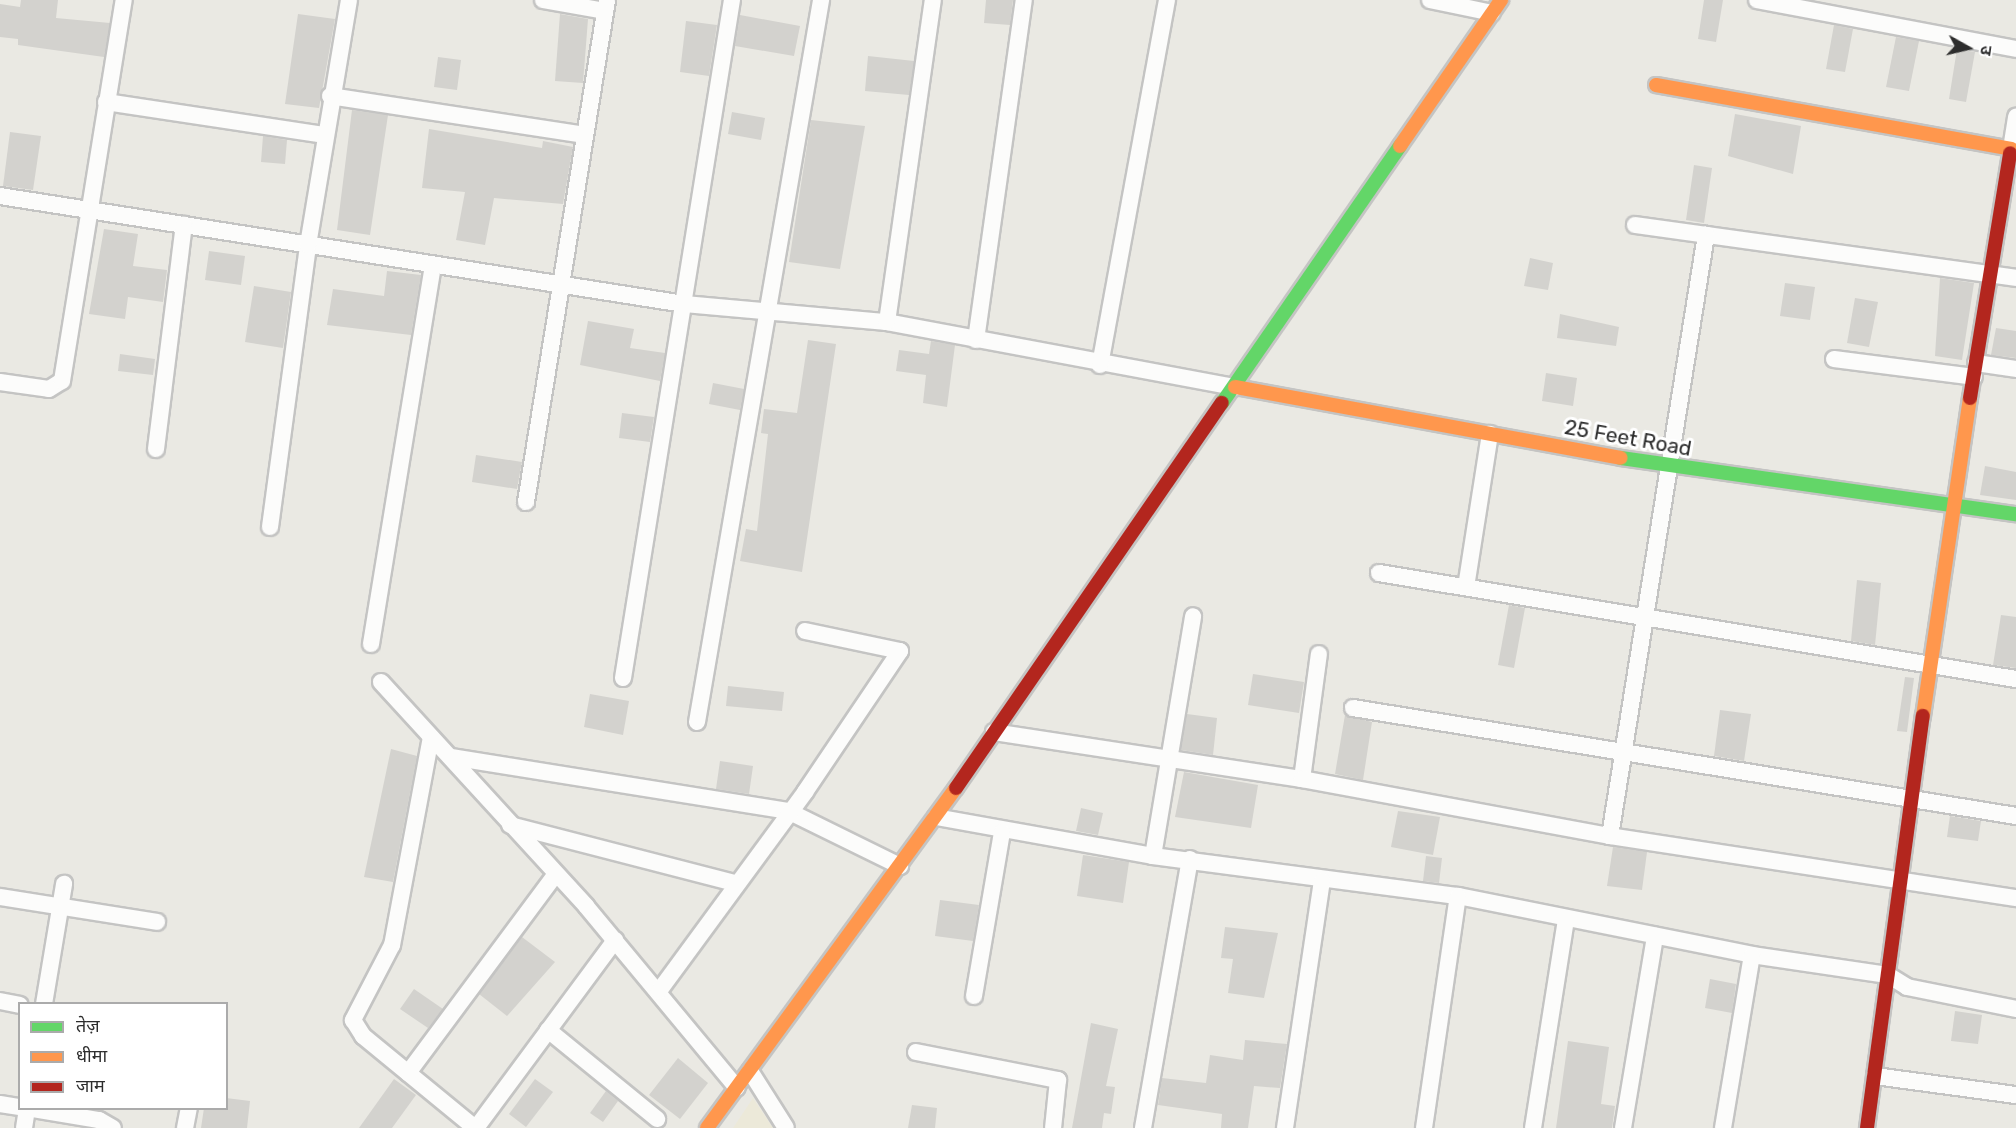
<!DOCTYPE html>
<meta charset="utf-8">
<style>
body{margin:0}
#map{position:relative;width:2016px;height:1128px;overflow:hidden;background:#eae9e3;font-family:Rubik,"Noto Sans Devanagari",sans-serif}
div>[style]{position:absolute}
.education>*{inset:0;background:#ece9d9}
.building>*{inset:0;background:#d3d2ce}
.roads{filter:drop-shadow(2px 0 #c4c4c3) drop-shadow(-2px 0 #c4c4c3) drop-shadow(0 2px #c4c4c3) drop-shadow(0 -2px #c4c4c3)}
.street>*{height:16px;margin:-8px;padding:0 8px;transform-origin:8px;border-radius:8px;background:#fcfcfb}
.fast>*{height:14px;margin:-7px;padding:0 7px;transform-origin:7px;border-radius:7px;background:#63d668}
.slow>*{height:14px;margin:-7px;padding:0 7px;transform-origin:7px;border-radius:7px;background:#ff974d}
.jam>*{height:14px;margin:-7px;padding:0 7px;transform-origin:7px;border-radius:7px;background:#b3261e}
span{translate:-50% -50%;white-space:nowrap;text-align:center;line-height:1.15;-webkit-text-stroke:6px #fff;paint-order:stroke}
.street-label{font-size:21px;color:#2d2d2d}
.legend{position:absolute;left:18px;top:1002px;width:210px;height:108px;box-sizing:border-box;background:#fff;border:2px solid #ababab;margin:0;padding:8px 10px;list-style:none;font-size:18px;color:#2d2d2d}
.legend li{display:flex;align-items:center;gap:12px;height:30px}
.legend b{width:30px;border:2px solid #ababab}
.north{position:absolute;left:1938px;top:18px;width:60px;height:60px;-webkit-text-stroke:4px #fff;paint-order:stroke;rotate:98deg;font-size:16px;font-weight:700;line-height:24px;text-align:center;color:#2d2d2d}
.north::after{content:'';display:block;margin:auto;width:21px;height:27px;background:#2d2d2d;clip-path:polygon(50% 0,100% 100%,50% 72%,0 100%)}
</style>
<div id="map">
<div class="education">
<div style="clip-path:polygon(753px 1098px,773px 1128px,733px 1128px)"></div>
</div>
<div class="building">
<div style="clip-path:polygon(21px 0,58px 0,56px 18px,110px 23px,104px 57px,18px 45px,18px 39px,0 37px,0 4px,20px 7px)"></div>
<div style="clip-path:polygon(986px 0,1013px 0,1010px 25px,984px 23px)"></div>
<div style="clip-path:polygon(1704px 0,1723px 0,1716px 42px,1698px 39px)"></div>
<div style="clip-path:polygon(298px 14px,335px 19px,319px 108px,285px 104px)"></div>
<div style="clip-path:polygon(560px 14px,588px 19px,583px 83px,555px 81px)"></div>
<div style="clip-path:polygon(740px 15px,800px 26px,794px 56px,735px 46px)"></div>
<div style="clip-path:polygon(686px 21px,717px 25px,709px 76px,680px 72px)"></div>
<div style="clip-path:polygon(1834px 25px,1853px 29px,1845px 72px,1826px 69px)"></div>
<div style="clip-path:polygon(1896px 37px,1919px 41px,1909px 91px,1886px 87px)"></div>
<div style="clip-path:polygon(1957px 49px,1975px 52px,1966px 102px,1949px 99px)"></div>
<div style="clip-path:polygon(868px 56px,914px 61px,909px 95px,865px 91px)"></div>
<div style="clip-path:polygon(438px 57px,461px 60px,457px 90px,434px 87px)"></div>
<div style="clip-path:polygon(352px 110px,388px 115px,370px 235px,337px 230px)"></div>
<div style="clip-path:polygon(732px 112px,765px 118px,761px 140px,728px 134px)"></div>
<div style="clip-path:polygon(1735px 114px,1801px 126px,1793px 174px,1728px 156px)"></div>
<div style="clip-path:polygon(811px 120px,865px 126px,840px 269px,789px 262px)"></div>
<div style="clip-path:polygon(429px 129px,542px 148px,543px 141px,573px 147px,563px 204px,494px 198px,485px 245px,456px 240px,465px 192px,422px 188px)"></div>
<div style="clip-path:polygon(10px 132px,41px 136px,33px 190px,3px 186px)"></div>
<div style="clip-path:polygon(263px 136px,287px 140px,285px 164px,261px 162px)"></div>
<div style="clip-path:polygon(1694px 165px,1712px 168px,1704px 223px,1686px 220px)"></div>
<div style="clip-path:polygon(104px 229px,138px 234px,133px 266px,167px 270px,163px 302px,128px 297px,125px 319px,89px 314px)"></div>
<div style="clip-path:polygon(209px 251px,245px 256px,241px 285px,205px 280px)"></div>
<div style="clip-path:polygon(1530px 258px,1553px 263px,1548px 290px,1524px 286px)"></div>
<div style="clip-path:polygon(387px 271px,421px 275px,411px 335px,327px 325px,333px 289px,384px 296px)"></div>
<div style="clip-path:polygon(1940px 278px,1974px 283px,1962px 360px,1935px 356px)"></div>
<div style="clip-path:polygon(1785px 283px,1815px 287px,1810px 320px,1780px 316px)"></div>
<div style="clip-path:polygon(254px 286px,291px 292px,283px 348px,245px 342px)"></div>
<div style="clip-path:polygon(1855px 298px,1878px 302px,1869px 347px,1847px 343px)"></div>
<div style="clip-path:polygon(1560px 314px,1619px 327px,1616px 346px,1557px 338px)"></div>
<div style="clip-path:polygon(588px 321px,634px 329px,630px 348px,665px 353px,660px 381px,580px 365px)"></div>
<div style="clip-path:polygon(1996px 328px,2016px 331px,2016px 358px,1991px 355px)"></div>
<div style="clip-path:polygon(808px 340px,836px 344px,802px 572px,740px 561px,746px 529px,757px 531px,768px 434px,761px 433px,764px 409px,797px 413px)"></div>
<div style="clip-path:polygon(931px 341px,955px 345px,947px 407px,923px 403px,926px 375px,896px 371px,899px 350px,929px 354px)"></div>
<div style="clip-path:polygon(120px 354px,155px 359px,153px 375px,118px 371px)"></div>
<div style="clip-path:polygon(1546px 373px,1577px 378px,1573px 406px,1542px 401px)"></div>
<div style="clip-path:polygon(713px 383px,744px 389px,740px 410px,709px 404px)"></div>
<div style="clip-path:polygon(622px 413px,654px 417px,650px 442px,619px 438px)"></div>
<div style="clip-path:polygon(476px 455px,522px 462px,517px 489px,472px 482px)"></div>
<div style="clip-path:polygon(1985px 466px,2016px 472px,2016px 500px,1980px 495px)"></div>
<div style="clip-path:polygon(1857px 580px,1881px 583px,1875px 645px,1851px 641px)"></div>
<div style="clip-path:polygon(1509px 605px,1525px 608px,1514px 668px,1498px 665px)"></div>
<div style="clip-path:polygon(2001px 615px,2016px 617px,2016px 668px,1993px 665px)"></div>
<div style="clip-path:polygon(1253px 674px,1304px 682px,1299px 713px,1248px 705px)"></div>
<div style="clip-path:polygon(1905px 677px,1914px 678px,1907px 732px,1897px 731px)"></div>
<div style="clip-path:polygon(728px 686px,784px 692px,782px 711px,726px 706px)"></div>
<div style="clip-path:polygon(590px 694px,629px 701px,623px 735px,584px 727px)"></div>
<div style="clip-path:polygon(1720px 710px,1751px 714px,1744px 761px,1714px 756px)"></div>
<div style="clip-path:polygon(1187px 714px,1217px 718px,1213px 755px,1181px 750px)"></div>
<div style="clip-path:polygon(1345px 715px,1372px 722px,1363px 780px,1335px 774px)"></div>
<div style="clip-path:polygon(391px 749px,417px 756px,393px 882px,364px 877px)"></div>
<div style="clip-path:polygon(720px 761px,753px 766px,749px 794px,716px 789px)"></div>
<div style="clip-path:polygon(1184px 772px,1258px 785px,1251px 828px,1175px 817px)"></div>
<div style="clip-path:polygon(1081px 808px,1103px 813px,1098px 835px,1076px 831px)"></div>
<div style="clip-path:polygon(1398px 811px,1440px 817px,1433px 855px,1391px 847px)"></div>
<div style="clip-path:polygon(1950px 816px,1981px 821px,1978px 841px,1947px 837px)"></div>
<div style="clip-path:polygon(1613px 847px,1647px 852px,1642px 890px,1607px 886px)"></div>
<div style="clip-path:polygon(1083px 855px,1129px 862px,1123px 903px,1077px 896px)"></div>
<div style="clip-path:polygon(1426px 856px,1442px 858px,1439px 883px,1423px 881px)"></div>
<div style="clip-path:polygon(940px 900px,979px 905px,973px 941px,935px 936px)"></div>
<div style="clip-path:polygon(1225px 927px,1278px 933px,1264px 998px,1228px 993px,1233px 959px,1221px 958px)"></div>
<div style="clip-path:polygon(522px 937px,555px 962px,507px 1016px,479px 994px)"></div>
<div style="clip-path:polygon(1710px 979px,1736px 984px,1732px 1013px,1705px 1008px)"></div>
<div style="clip-path:polygon(414px 989px,443px 1009px,428px 1028px,400px 1009px)"></div>
<div style="clip-path:polygon(1955px 1011px,1982px 1015px,1978px 1044px,1951px 1041px)"></div>
<div style="clip-path:polygon(1091px 1023px,1118px 1029px,1106px 1086px,1115px 1087px,1111px 1114px,1104px 1113px,1102px 1128px,1072px 1128px)"></div>
<div style="clip-path:polygon(1245px 1040px,1287px 1044px,1280px 1088px,1254px 1086px,1248px 1128px,1221px 1128px,1222px 1114px,1158px 1105px,1162px 1078px,1206px 1083px,1210px 1055px,1243px 1060px)"></div>
<div style="clip-path:polygon(1568px 1041px,1609px 1047px,1601px 1104px,1615px 1106px,1612px 1128px,1556px 1128px)"></div>
<div style="clip-path:polygon(678px 1058px,708px 1083px,680px 1119px,649px 1095px)"></div>
<div style="clip-path:polygon(394px 1079px,416px 1095px,392px 1128px,359px 1128px)"></div>
<div style="clip-path:polygon(535px 1079px,553px 1092px,526px 1127px,509px 1114px)"></div>
<div style="clip-path:polygon(606px 1091px,618px 1101px,603px 1122px,590px 1113px)"></div>
<div style="clip-path:polygon(226px 1098px,250px 1101px,247px 1128px,201px 1128px,204px 1108px,226px 1108px)"></div>
<div style="clip-path:polygon(912px 1105px,937px 1108px,935px 1128px,908px 1128px)"></div>
</div>
<div class="roads">
<div class="street">
<div style="left:543px;top:0;width:63px;rotate:10.1deg"></div>
<div style="left:1430px;top:0;width:63px;rotate:11.8deg"></div>
<div style="left:1757px;top:0;width:264px;rotate:10.7deg"></div>
<div style="left:330px;top:96px;width:258px;rotate:8.7deg"></div>
<div style="left:106px;top:102px;width:220px;rotate:8.6deg"></div>
<div style="left:2011px;top:149px;width:33px;rotate:-81deg"></div>
<div style="left:0;top:196px;width:692px;rotate:8.97deg"></div>
<div style="left:684px;top:304px;width:204px;rotate:5.1deg"></div>
<div style="left:887px;top:322px;width:354px;rotate:10.6deg"></div>
<div style="left:1635px;top:225px;width:385px;rotate:7.9deg"></div>
<div style="left:887px;top:322px;width:325px;rotate:-81.9deg"></div>
<div style="left:976px;top:340px;width:343px;rotate:-82deg"></div>
<div style="left:1834px;top:359px;width:141px;rotate:7.3deg"></div>
<div style="left:1976px;top:363px;width:40px;rotate:8.5deg"></div>
<div style="left:1100px;top:365px;width:371px;rotate:-79.6deg"></div>
<div style="left:0;top:382px;width:49px;rotate:8.1deg"></div>
<div style="left:49px;top:389px;width:15px;rotate:-32deg"></div>
<div style="left:62px;top:381px;width:386px;rotate:-80.8deg"></div>
<div style="left:156px;top:449px;width:226px;rotate:-82.9deg"></div>
<div style="left:526px;top:502px;width:508px;rotate:-80.83deg"></div>
<div style="left:270px;top:527px;width:285px;rotate:-82.3deg"></div>
<div style="left:308px;top:245px;width:248px;rotate:-80.5deg"></div>
<div style="left:1379px;top:573px;width:646px;rotate:9.45deg"></div>
<div style="left:1466px;top:587px;width:155px;rotate:-81.1deg"></div>
<div style="left:371px;top:644px;width:384px;rotate:-80.7deg"></div>
<div style="left:623px;top:678px;width:687px;rotate:-80.87deg"></div>
<div style="left:381px;top:682px;width:304px;rotate:47.5deg"></div>
<div style="left:586px;top:906px;width:236px;rotate:50.3deg"></div>
<div style="left:1353px;top:708px;width:672px;rotate:9.25deg"></div>
<div style="left:697px;top:722px;width:733px;rotate:-80.25deg"></div>
<div style="left:994px;top:732px;width:312px;rotate:8.7deg"></div>
<div style="left:1302px;top:779px;width:126px;rotate:-82.3deg"></div>
<div style="left:431px;top:737px;width:212px;rotate:100.6deg"></div>
<div style="left:392px;top:945px;width:85px;rotate:117.5deg"></div>
<div style="left:353px;top:1020px;width:19px;rotate:58deg"></div>
<div style="left:363px;top:1036px;width:145px;rotate:39.4deg"></div>
<div style="left:451px;top:757px;width:341px;rotate:9.1deg"></div>
<div style="left:788px;top:811px;width:125px;rotate:26.2deg"></div>
<div style="left:1302px;top:779px;width:313px;rotate:10.5deg"></div>
<div style="left:1610px;top:836px;width:411px;rotate:8.7deg"></div>
<div style="left:936px;top:817px;width:220px;rotate:10.2deg"></div>
<div style="left:1153px;top:856px;width:308px;rotate:7.5deg"></div>
<div style="left:1458px;top:896px;width:300px;rotate:11.3deg"></div>
<div style="left:1752px;top:955px;width:137px;rotate:8.4deg"></div>
<div style="left:1888px;top:975px;width:22px;rotate:32deg"></div>
<div style="left:1907px;top:987px;width:111px;rotate:11.4deg"></div>
<div style="left:510px;top:825px;width:231px;rotate:14.5deg"></div>
<div style="left:1610px;top:836px;width:609px;rotate:-80.92deg"></div>
<div style="left:1153px;top:856px;width:243px;rotate:-80.5deg"></div>
<div style="left:0;top:897px;width:159px;rotate:9deg"></div>
<div style="left:659px;top:991px;width:247px;rotate:-53.7deg"></div>
<div style="left:805px;top:792px;width:170px;rotate:-56deg"></div>
<div style="left:900px;top:651px;width:97px;rotate:-168.1deg"></div>
<div style="left:974px;top:996px;width:166px;rotate:-80.3deg"></div>
<div style="left:0;top:1001px;width:20px;rotate:11deg"></div>
<div style="left:44px;top:1004px;width:122px;rotate:-80.5deg"></div>
<div style="left:548px;top:1030px;width:141px;rotate:39.2deg"></div>
<div style="left:916px;top:1052px;width:145px;rotate:11.2deg"></div>
<div style="left:1058px;top:1080px;width:48px;rotate:95.9deg"></div>
<div style="left:750px;top:1071px;width:67px;rotate:57.7deg"></div>
<div style="left:408px;top:1073px;width:248px;rotate:-53.4deg"></div>
<div style="left:1875px;top:1076px;width:142px;rotate:7.7deg"></div>
<div style="left:0;top:1104px;width:20px;rotate:9deg"></div>
<div style="left:27px;top:1108px;width:73px;rotate:9.5deg"></div>
<div style="left:99px;top:1120px;width:16px;rotate:30deg"></div>
<div style="left:24px;top:1128px;width:20px;rotate:-81deg"></div>
<div style="left:185px;top:1128px;width:20px;rotate:-79deg"></div>
<div style="left:476px;top:1128px;width:234px;rotate:-53.5deg"></div>
<div style="left:1143px;top:1128px;width:273px;rotate:-80.1deg"></div>
<div style="left:1285px;top:1128px;width:250px;rotate:-81.5deg"></div>
<div style="left:1424px;top:1128px;width:234px;rotate:-81.7deg"></div>
<div style="left:1533px;top:1128px;width:212px;rotate:-81deg"></div>
<div style="left:1623px;top:1128px;width:195px;rotate:-80.5deg"></div>
<div style="left:1723px;top:1128px;width:175px;rotate:-80.5deg"></div>
</div>
<div class="fast">
<div style="left:1222px;top:403px;width:313px;rotate:-55.3deg"></div>
<div style="left:1621px;top:458px;width:399px;rotate:8.1deg"></div>
</div>
<div class="slow">
<div style="left:1656px;top:85px;width:361px;rotate:10.2deg"></div>
<div style="left:2011px;top:149px;width:4px;rotate:104deg"></div>
<div style="left:1400px;top:146px;width:178px;rotate:-55.3deg"></div>
<div style="left:1235px;top:387px;width:392px;rotate:10.4deg"></div>
<div style="left:1923px;top:716px;width:321px;rotate:-81.6deg"></div>
<div style="left:707px;top:1128px;width:421px;rotate:-53.8deg"></div>
</div>
<div class="jam">
<div style="left:1970px;top:398px;width:248px;rotate:-80.7deg"></div>
<div style="left:956px;top:788px;width:468px;rotate:-55.4deg"></div>
<div style="left:1867px;top:1128px;width:416px;rotate:-82.3deg"></div>
</div>
</div>
<div class="street-label">
<span style="left:1628px;top:438px;rotate:10deg">25 Feet Road</span>
</div>
<ul class="legend">
<li><b style="height:8px;background:#63d668"></b>तेज़</li>
<li><b style="height:8px;background:#ff974d"></b>धीमा</li>
<li><b style="height:8px;background:#b3261e"></b>जाम</li>
</ul>
<div class="north">उ</div>
</div>
